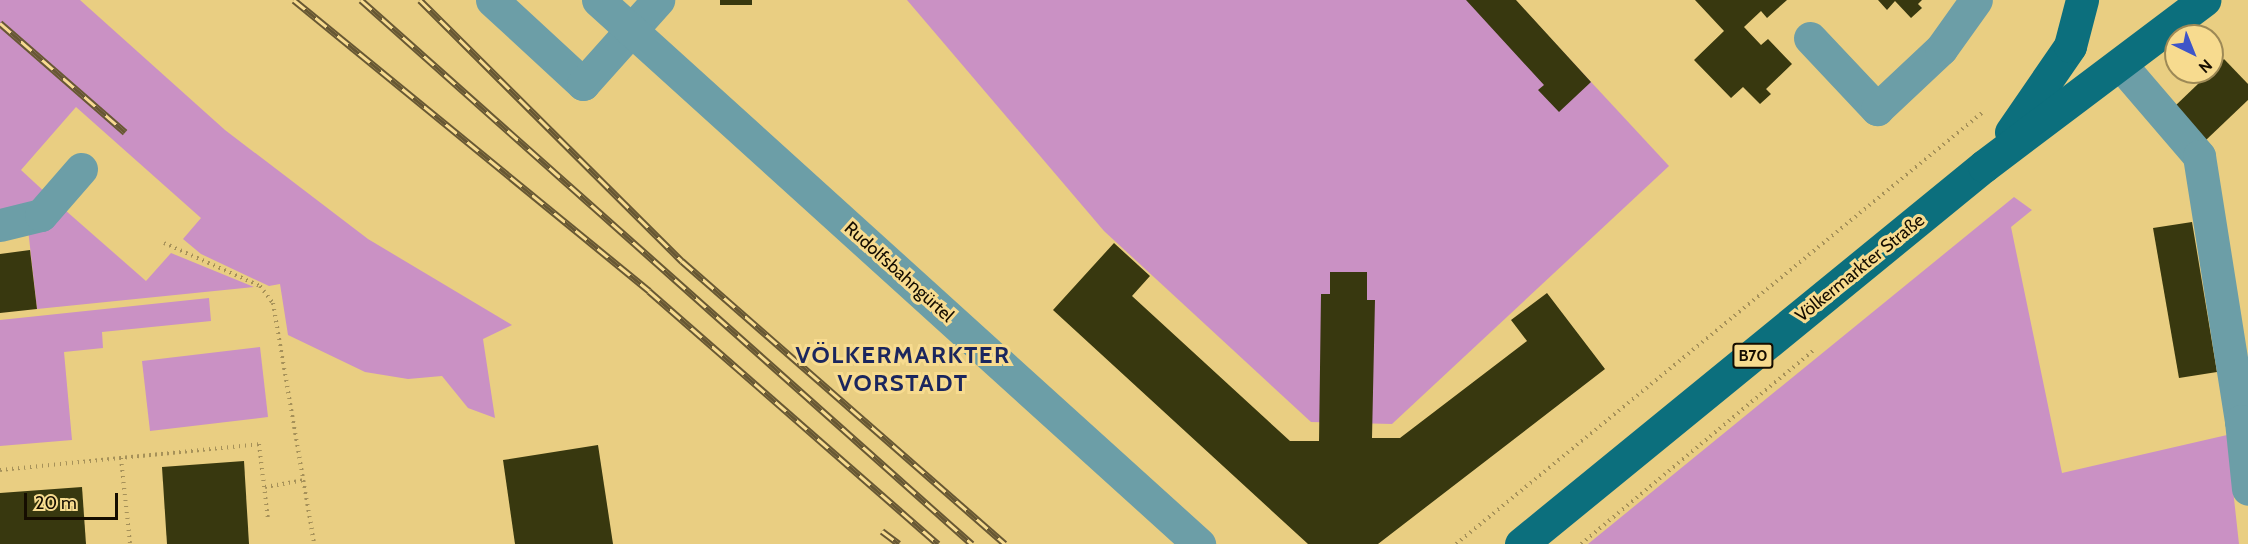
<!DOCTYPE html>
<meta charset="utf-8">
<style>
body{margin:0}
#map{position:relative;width:2248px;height:544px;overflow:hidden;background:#e9ce82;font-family:Cabin,sans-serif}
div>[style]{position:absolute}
.green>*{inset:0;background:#ca91c4}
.building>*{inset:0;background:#38380f}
.path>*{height:4px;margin-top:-2px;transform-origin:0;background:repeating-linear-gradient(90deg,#a69159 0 1.5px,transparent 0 6px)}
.minor>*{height:33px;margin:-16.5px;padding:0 16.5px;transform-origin:16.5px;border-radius:16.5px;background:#6c9ea7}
.major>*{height:33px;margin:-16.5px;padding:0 16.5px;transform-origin:16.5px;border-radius:16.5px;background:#0c6f7d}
.rail>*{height:7px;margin-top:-3.5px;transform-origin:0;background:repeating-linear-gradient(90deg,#f7db8f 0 14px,#685833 0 28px);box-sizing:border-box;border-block:2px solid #685833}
span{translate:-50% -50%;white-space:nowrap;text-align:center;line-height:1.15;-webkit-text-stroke:6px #f7db8f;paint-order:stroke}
.shield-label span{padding:2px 4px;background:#f7db8f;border:2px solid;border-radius:4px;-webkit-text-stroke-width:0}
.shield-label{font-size:16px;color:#150d00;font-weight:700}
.street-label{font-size:18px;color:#150d00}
.district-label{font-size:24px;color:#1b265e;font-weight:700;letter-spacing:1.5px}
.north{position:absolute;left:2164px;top:24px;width:60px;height:60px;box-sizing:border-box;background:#f7db8f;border:2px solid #9d8956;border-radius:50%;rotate:137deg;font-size:16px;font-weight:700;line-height:24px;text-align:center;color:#150d00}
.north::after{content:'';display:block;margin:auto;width:21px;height:27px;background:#3e55c8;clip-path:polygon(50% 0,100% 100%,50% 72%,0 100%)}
.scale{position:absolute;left:24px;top:493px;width:94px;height:27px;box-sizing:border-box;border:3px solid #150d00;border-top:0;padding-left:8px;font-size:18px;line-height:21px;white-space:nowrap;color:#150d00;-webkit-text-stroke:4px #f7db8f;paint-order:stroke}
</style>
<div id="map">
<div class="green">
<div style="clip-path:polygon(0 0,80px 0,225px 130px,368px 239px,512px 325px,483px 339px,495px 418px,468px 408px,442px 376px,408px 379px,365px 372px,288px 335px,280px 284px,269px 286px,201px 254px,183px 239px,201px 218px,76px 107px,21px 170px,47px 194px,0 216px)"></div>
<div style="clip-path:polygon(907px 0,1515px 0,1669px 166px,1392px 424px,1311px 422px,1104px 231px)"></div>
<div style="clip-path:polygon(2014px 197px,2032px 210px,2011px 227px,2062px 473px,2227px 435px,2239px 544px,1588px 544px)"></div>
<div style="clip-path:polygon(65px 210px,146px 281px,171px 253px,254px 287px,37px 309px,28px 229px)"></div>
<div style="clip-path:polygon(209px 298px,211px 321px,102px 332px,103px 348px,64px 352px,72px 440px,0 446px,0 320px)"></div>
<div style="clip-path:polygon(260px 347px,268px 417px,150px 431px,142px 361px)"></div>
</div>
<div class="building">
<div style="clip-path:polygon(720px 0,752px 0,752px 5px,720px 5px)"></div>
<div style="clip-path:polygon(1466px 0,1516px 0,1591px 82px,1559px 112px,1538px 90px,1544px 85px)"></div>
<div style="clip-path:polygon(1695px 0,1787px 0,1767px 18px,1761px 11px,1744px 27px,1761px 45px,1768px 39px,1792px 64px,1766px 89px,1771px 94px,1760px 104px,1743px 87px,1731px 98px,1694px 60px,1724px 31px)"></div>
<div style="clip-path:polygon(1878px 0,1922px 0,1918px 4px,1922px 8px,1911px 18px,1895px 1px,1887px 10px)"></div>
<div style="clip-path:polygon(2224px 59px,2248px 84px,2248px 100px,2206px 140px,2174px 107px)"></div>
<div style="clip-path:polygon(2192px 222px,2217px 372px,2179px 378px,2153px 228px)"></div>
<div style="clip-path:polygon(1114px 243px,1150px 276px,1132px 296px,1290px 441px,1319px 441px,1321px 294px,1330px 294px,1330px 272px,1367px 272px,1367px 300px,1375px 300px,1372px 438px,1400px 438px,1527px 341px,1511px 320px,1547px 293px,1605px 369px,1378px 544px,1308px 544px,1053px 310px)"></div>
<div style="clip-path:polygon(30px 250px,37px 309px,0 313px,0 254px)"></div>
<div style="clip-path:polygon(598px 445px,613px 544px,515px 544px,503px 460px)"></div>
<div style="clip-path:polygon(244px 461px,249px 544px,167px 544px,162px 467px)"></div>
<div style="clip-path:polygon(82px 487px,86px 544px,0 544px,0 493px)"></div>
</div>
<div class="path">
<div style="left:164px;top:243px;width:105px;rotate:24.1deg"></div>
<div style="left:260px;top:286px;width:21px;rotate:53deg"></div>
<div style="left:273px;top:303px;width:244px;rotate:80.3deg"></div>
<div style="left:121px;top:458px;width:86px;rotate:84deg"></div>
<div style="left:0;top:470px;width:260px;rotate:-5.7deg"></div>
<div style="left:259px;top:444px;width:77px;rotate:83.2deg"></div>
<div style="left:265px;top:487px;width:39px;rotate:-10deg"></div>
<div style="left:1456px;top:544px;width:681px;rotate:-39.34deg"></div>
<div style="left:1581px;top:544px;width:302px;rotate:-39.8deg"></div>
</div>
<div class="minor">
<div style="left:492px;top:0;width:124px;rotate:42.7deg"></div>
<div style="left:583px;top:84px;width:113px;rotate:-48.2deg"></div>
<div style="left:598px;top:0;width:811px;rotate:42.15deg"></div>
<div style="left:1810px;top:38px;width:98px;rotate:46.7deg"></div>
<div style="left:1877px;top:109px;width:88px;rotate:-43.2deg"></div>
<div style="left:1941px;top:49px;width:60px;rotate:-54.5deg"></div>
<div style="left:2121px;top:65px;width:120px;rotate:49.4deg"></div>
<div style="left:2199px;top:156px;width:268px;rotate:81deg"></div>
<div style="left:2241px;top:421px;width:11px;rotate:52deg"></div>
<div style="left:0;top:225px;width:42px;rotate:-13.7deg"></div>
<div style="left:41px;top:215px;width:61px;rotate:-49deg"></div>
<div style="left:2241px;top:421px;width:68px;rotate:84.1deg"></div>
</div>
<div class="major">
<div style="left:2011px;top:132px;width:104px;rotate:-55.5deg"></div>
<div style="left:2070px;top:46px;width:48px;rotate:-75.4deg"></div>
<div style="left:1521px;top:544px;width:598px;rotate:-39.23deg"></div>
<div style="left:1984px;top:166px;width:276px;rotate:-37deg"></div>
</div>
<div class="rail">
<div style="left:294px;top:0;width:459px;rotate:39.3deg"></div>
<div style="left:649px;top:291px;width:384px;rotate:41.2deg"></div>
<div style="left:361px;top:0;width:818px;rotate:41.68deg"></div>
<div style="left:420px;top:0;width:370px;rotate:44.9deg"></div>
<div style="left:682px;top:261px;width:429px;rotate:41.2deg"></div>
<div style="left:0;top:23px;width:166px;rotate:41.1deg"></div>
<div style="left:882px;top:531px;width:21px;rotate:37deg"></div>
</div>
<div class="shield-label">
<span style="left:1753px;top:356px">B70</span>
</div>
<div class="street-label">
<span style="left:1860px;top:268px;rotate:-39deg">Völkermarkter Straße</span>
<span style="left:899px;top:272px;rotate:42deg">Rudolfsbahngürtel</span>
</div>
<div class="district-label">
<span style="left:903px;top:369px">VÖLKERMARKTER<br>VORSTADT</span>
</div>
<div class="north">N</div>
<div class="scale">20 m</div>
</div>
